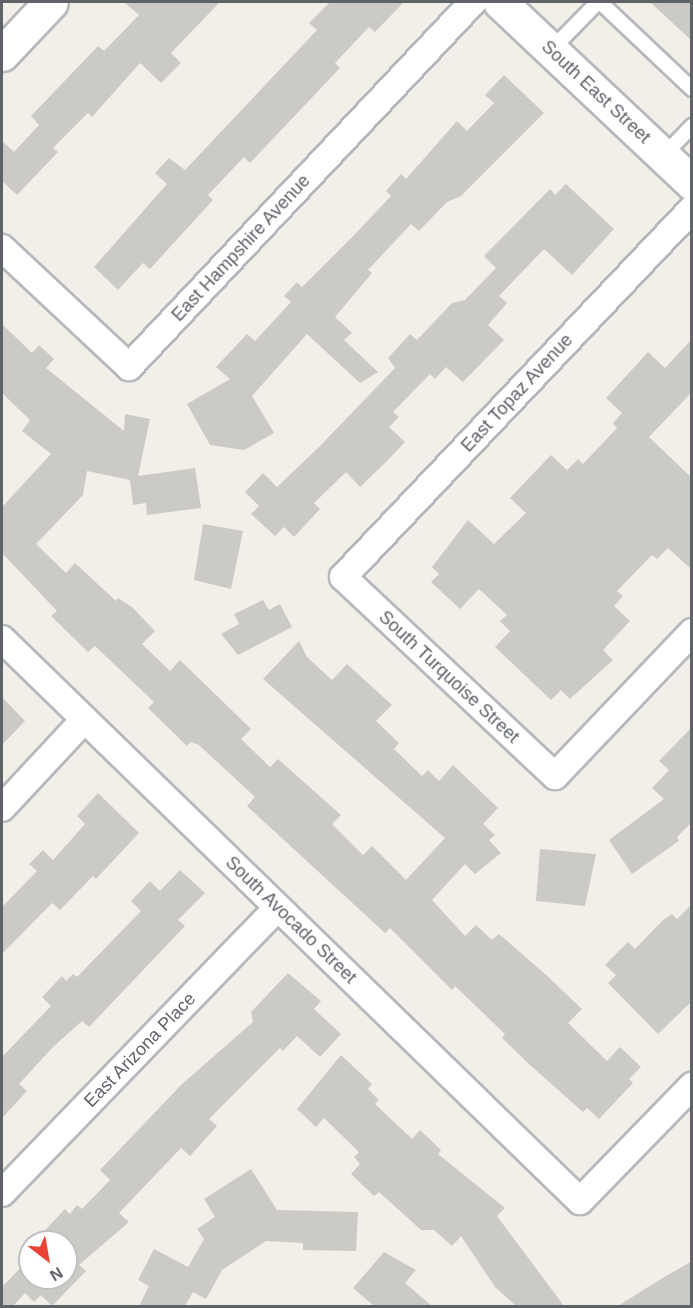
<!DOCTYPE html>
<style>
body{margin:0}
#map{position:relative;width:693px;height:1308px;overflow:hidden;background:#f1efe8;font-family:Helvetica,sans-serif}
div>[style]{position:absolute}
.building>*{inset:0;background:#cccac5}
.roads{filter:drop-shadow(2px 0 #b5b8bc) drop-shadow(-2px 0 #b5b8bc) drop-shadow(0 2px #b5b8bc) drop-shadow(0 -2px #b5b8bc)}
.service>*{height:14px;margin:-7px;padding:0 7px;transform-origin:7px;border-radius:7px;background:#fff}
.minor>*{height:26px;margin:-13px;padding:0 13px;transform-origin:13px;border-radius:13px;background:#fff}
.tertiary>*{height:33px;margin:-16.5px;padding:0 16.5px;transform-origin:16.5px;border-radius:16.5px;background:#fff}
span{translate:-50% -50%;white-space:nowrap;text-align:center;line-height:1.15;-webkit-text-stroke:4.5px #fff;paint-order:stroke}
.street-label{font-size:18px;color:#5f6368}
.frame{position:absolute;inset:0;border:3px solid #5f6368;pointer-events:none}
.north{position:absolute;left:18px;top:1230px;width:60px;height:60px;box-sizing:border-box;background:#fff;border:2px solid #bfc1c3;border-radius:50%;rotate:149deg;font-size:16px;font-weight:700;line-height:24px;text-align:center;color:#5f6368}
.north::after{content:'';display:block;margin:auto;width:21px;height:27px;background:#ea4335;clip-path:polygon(50% 0,100% 100%,50% 72%,0 100%)}
</style>
<div id="map">
<div class="building">
<div style="clip-path:polygon(124px 2px,220px 2px,171px 53px,181px 63px,161px 83px,140px 63px,92px 117px,88px 113px,53px 148px,58px 152px,17px 195px,2px 181px,2px 141px,14px 152px,39px 125px,31px 116px,98px 46px,104px 51px,139px 15px)"></div>
<div style="clip-path:polygon(330px 2px,404px 2px,375px 32px,369px 27px,335px 63px,340px 68px,250px 163px,244px 157px,208px 195px,213px 200px,150px 269px,143px 263px,118px 290px,94px 267px,167px 184px,155px 173px,169px 158px,185px 170px,317px 30px,309px 23px)"></div>
<div style="clip-path:polygon(650px 2px,692px 2px,692px 41px)"></div>
<div style="clip-path:polygon(504px 75px,544px 113px,461px 196px,447px 202px,419px 231px,411px 224px,368px 270px,372px 273px,335px 317px,352px 333px,344px 340px,378px 372px,360px 383px,307px 334px,252px 396px,274px 433px,244px 450px,210px 445px,187px 404px,230px 379px,216px 367px,247px 334px,255px 341px,291px 302px,284px 296px,297px 282px,302px 287px,357px 232px,391px 196px,386px 191px,401px 174px,406px 179px,457px 121px,467px 131px,494px 103px,485px 95px)"></div>
<div style="clip-path:polygon(566px 184px,614px 229px,572px 275px,544px 249px,499px 296px,507px 303px,488px 325px,504px 340px,463px 382px,446px 367px,435px 379px,430px 374px,393px 412px,399px 417px,389px 427px,405px 442px,386px 462px,360px 487px,346px 472px,314px 503px,320px 509px,294px 537px,284px 527px,275px 536px,251px 514px,259px 506px,245px 492px,263px 473px,277px 487px,320px 446px,395px 368px,388px 358px,410px 334px,417px 340px,452px 303px,465px 300px,496px 268px,484px 256px,550px 189px,555px 195px)"></div>
<div style="clip-path:polygon(2px 324px,32px 353px,39px 345px,54px 359px,46px 368px,124px 431px,125px 414px,150px 419px,138px 476px,195px 468px,201px 508px,147px 515px,146px 503px,133px 505px,130px 480px,87px 471px,83px 495px,36px 544px,66px 573px,75px 563px,116px 601px,118px 598px,132px 607px,155px 631px,142px 644px,170px 671px,180px 660px,251px 729px,241px 739px,270px 767px,278px 759px,341px 815px,332px 824px,363px 855px,372px 846px,406px 880px,445px 838px,263px 679px,299px 641px,307px 657px,332px 680px,347px 664px,392px 705px,376px 721px,399px 743px,394px 749px,422px 776px,428px 770px,439px 781px,453px 765px,498px 808px,483px 824px,495px 835px,489px 840px,501px 853px,475px 874px,465px 864px,432px 900px,465px 936px,476px 925px,492px 940px,499px 934px,545px 974px,582px 1009px,568px 1023px,607px 1061px,620px 1047px,641px 1067px,629px 1079px,633px 1083px,599px 1119px,587px 1108px,583px 1112px,530px 1065px,502px 1038px,505px 1034px,455px 986px,452px 990px,390px 928px,385px 933px,247px 806px,255px 797px,199px 745px,191px 742px,187px 746px,148px 708px,154px 702px,95px 646px,88px 652px,51px 616px,57px 611px,2px 553px,2px 507px,51px 454px,22px 431px,30px 420px,2px 393px)"></div>
<div style="clip-path:polygon(692px 339px,692px 392px,649px 437px,692px 478px,692px 570px,668px 548px,657px 559px,652px 555px,617px 591px,623px 596px,614px 606px,630px 621px,603px 650px,613px 660px,570px 699px,561px 690px,551px 700px,495px 647px,510px 631px,500px 621px,507px 615px,479px 589px,460px 609px,431px 582px,439px 574px,432px 567px,468px 520px,494px 544px,526px 513px,510px 498px,551px 455px,567px 470px,578px 459px,583px 464px,617px 428px,613px 423px,622px 413px,606px 398px,648px 352px,665px 368px)"></div>
<div style="clip-path:polygon(203px 524px,243px 531px,231px 589px,194px 580px)"></div>
<div style="clip-path:polygon(263px 600px,269px 610px,280px 604px,292px 627px,238px 655px,221px 634px,239px 624px,234px 614px)"></div>
<div style="clip-path:polygon(2px 697px,25px 721px,2px 745px)"></div>
<div style="clip-path:polygon(692px 727px,692px 822px,677px 837px,679px 841px,632px 874px,609px 840px,664px 799px,652px 788px,669px 770px,659px 761px)"></div>
<div style="clip-path:polygon(98px 793px,139px 833px,96px 879px,93px 876px,60px 910px,52px 903px,2px 954px,2px 907px,37px 871px,29px 864px,43px 850px,53px 860px,85px 824px,77px 816px)"></div>
<div style="clip-path:polygon(540px 849px,596px 854px,585px 906px,536px 901px)"></div>
<div style="clip-path:polygon(180px 870px,205px 893px,178px 920px,185px 926px,89px 1027px,82px 1021px,53px 1047px,19px 1084px,27px 1091px,2px 1118px,2px 1057px,51px 1006px,42px 997px,62px 976px,66px 981px,73px 974px,77px 977px,141px 911px,131px 901px,150px 881px,160px 891px)"></div>
<div style="clip-path:polygon(692px 904px,692px 1001px,658px 1034px,608px 983px,616px 975px,605px 965px,628px 942px,635px 949px,663px 920px,672px 914px,677px 919px)"></div>
<div style="clip-path:polygon(288px 973px,321px 1001px,314px 1009px,341px 1034px,320px 1057px,297px 1036px,283px 1051px,280px 1048px,209px 1119px,217px 1126px,190px 1156px,181px 1148px,119px 1213px,129px 1222px,79px 1265px,86px 1271px,52px 1306px,41px 1295px,34px 1302px,25px 1293px,13px 1306px,2px 1306px,2px 1287px,30px 1258px,30px 1278px,66px 1278px,66px 1242px,34px 1242px,65px 1209px,70px 1214px,77px 1205px,82px 1209px,110px 1180px,100px 1170px,181px 1085px,253px 1022px,251px 1012px)"></div>
<div style="clip-path:polygon(341px 1055px,372px 1084px,368px 1089px,379px 1100px,375px 1104px,412px 1139px,420px 1130px,441px 1150px,438px 1154px,505px 1208px,497px 1216px,564px 1306px,516px 1306px,495px 1287px,461px 1236px,452px 1246px,434px 1230px,421px 1230px,379px 1192px,374px 1196px,351px 1174px,360px 1164px,354px 1157px,359px 1152px,324px 1118px,316px 1127px,297px 1109px)"></div>
<div style="clip-path:polygon(251px 1169px,277px 1210px,358px 1212px,356px 1251px,303px 1250px,303px 1243px,266px 1241px,222px 1270px,206px 1299px,193px 1292px,185px 1306px,139px 1306px,149px 1286px,138px 1280px,154px 1249px,188px 1267px,204px 1239px,197px 1229px,215px 1217px,204px 1199px)"></div>
<div style="clip-path:polygon(384px 1252px,416px 1270px,405px 1283px,432px 1306px,374px 1306px,353px 1288px)"></div>
<div style="clip-path:polygon(692px 1261px,692px 1306px,618px 1306px,656px 1282px)"></div>
</div>
<div class="roads">
<div class="service">
<div style="left:600px;top:2px;width:127px;rotate:43.4deg"></div>
<div style="left:551px;top:50px;width:67px;rotate:-45.6deg"></div>
<div style="left:663px;top:156px;width:42px;rotate:-46deg"></div>
</div>
<div class="minor">
<div style="left:692px;top:209px;width:507px;rotate:133.48deg"></div>
<div style="left:343px;top:577px;width:291px;rotate:43.2deg"></div>
<div style="left:555px;top:776px;width:199px;rotate:-46.4deg"></div>
<div style="left:2px;top:248px;width:174px;rotate:43.1deg"></div>
<div style="left:129px;top:367px;width:502px;rotate:-46.7deg"></div>
<div style="left:2px;top:639px;width:806px;rotate:44.2deg"></div>
<div style="left:580px;top:1201px;width:161px;rotate:-45.8deg"></div>
<div style="left:2px;top:808px;width:120px;rotate:-47deg"></div>
<div style="left:2px;top:1193px;width:397px;rotate:-46deg"></div>
</div>
<div class="tertiary">
<div style="left:500px;top:2px;width:264px;rotate:43.3deg"></div>
<div style="left:2px;top:54px;width:71px;rotate:-46.7deg"></div>
</div>
</div>
<div class="street-label">
<span style="left:596px;top:92px;rotate:43deg">South East Street</span>
<span style="left:241px;top:248px;rotate:-47deg">East Hampshire Avenue</span>
<span style="left:517px;top:393px;rotate:-47deg">East Topaz Avenue</span>
<span style="left:449px;top:677px;rotate:43deg">South Turquoise Street</span>
<span style="left:291px;top:920px;rotate:44deg">South Avocado Street</span>
<span style="left:140px;top:1050px;rotate:-46deg">East Arizona Place</span>
</div>
<div class="frame"></div>
<div class="north">N</div>
</div>
